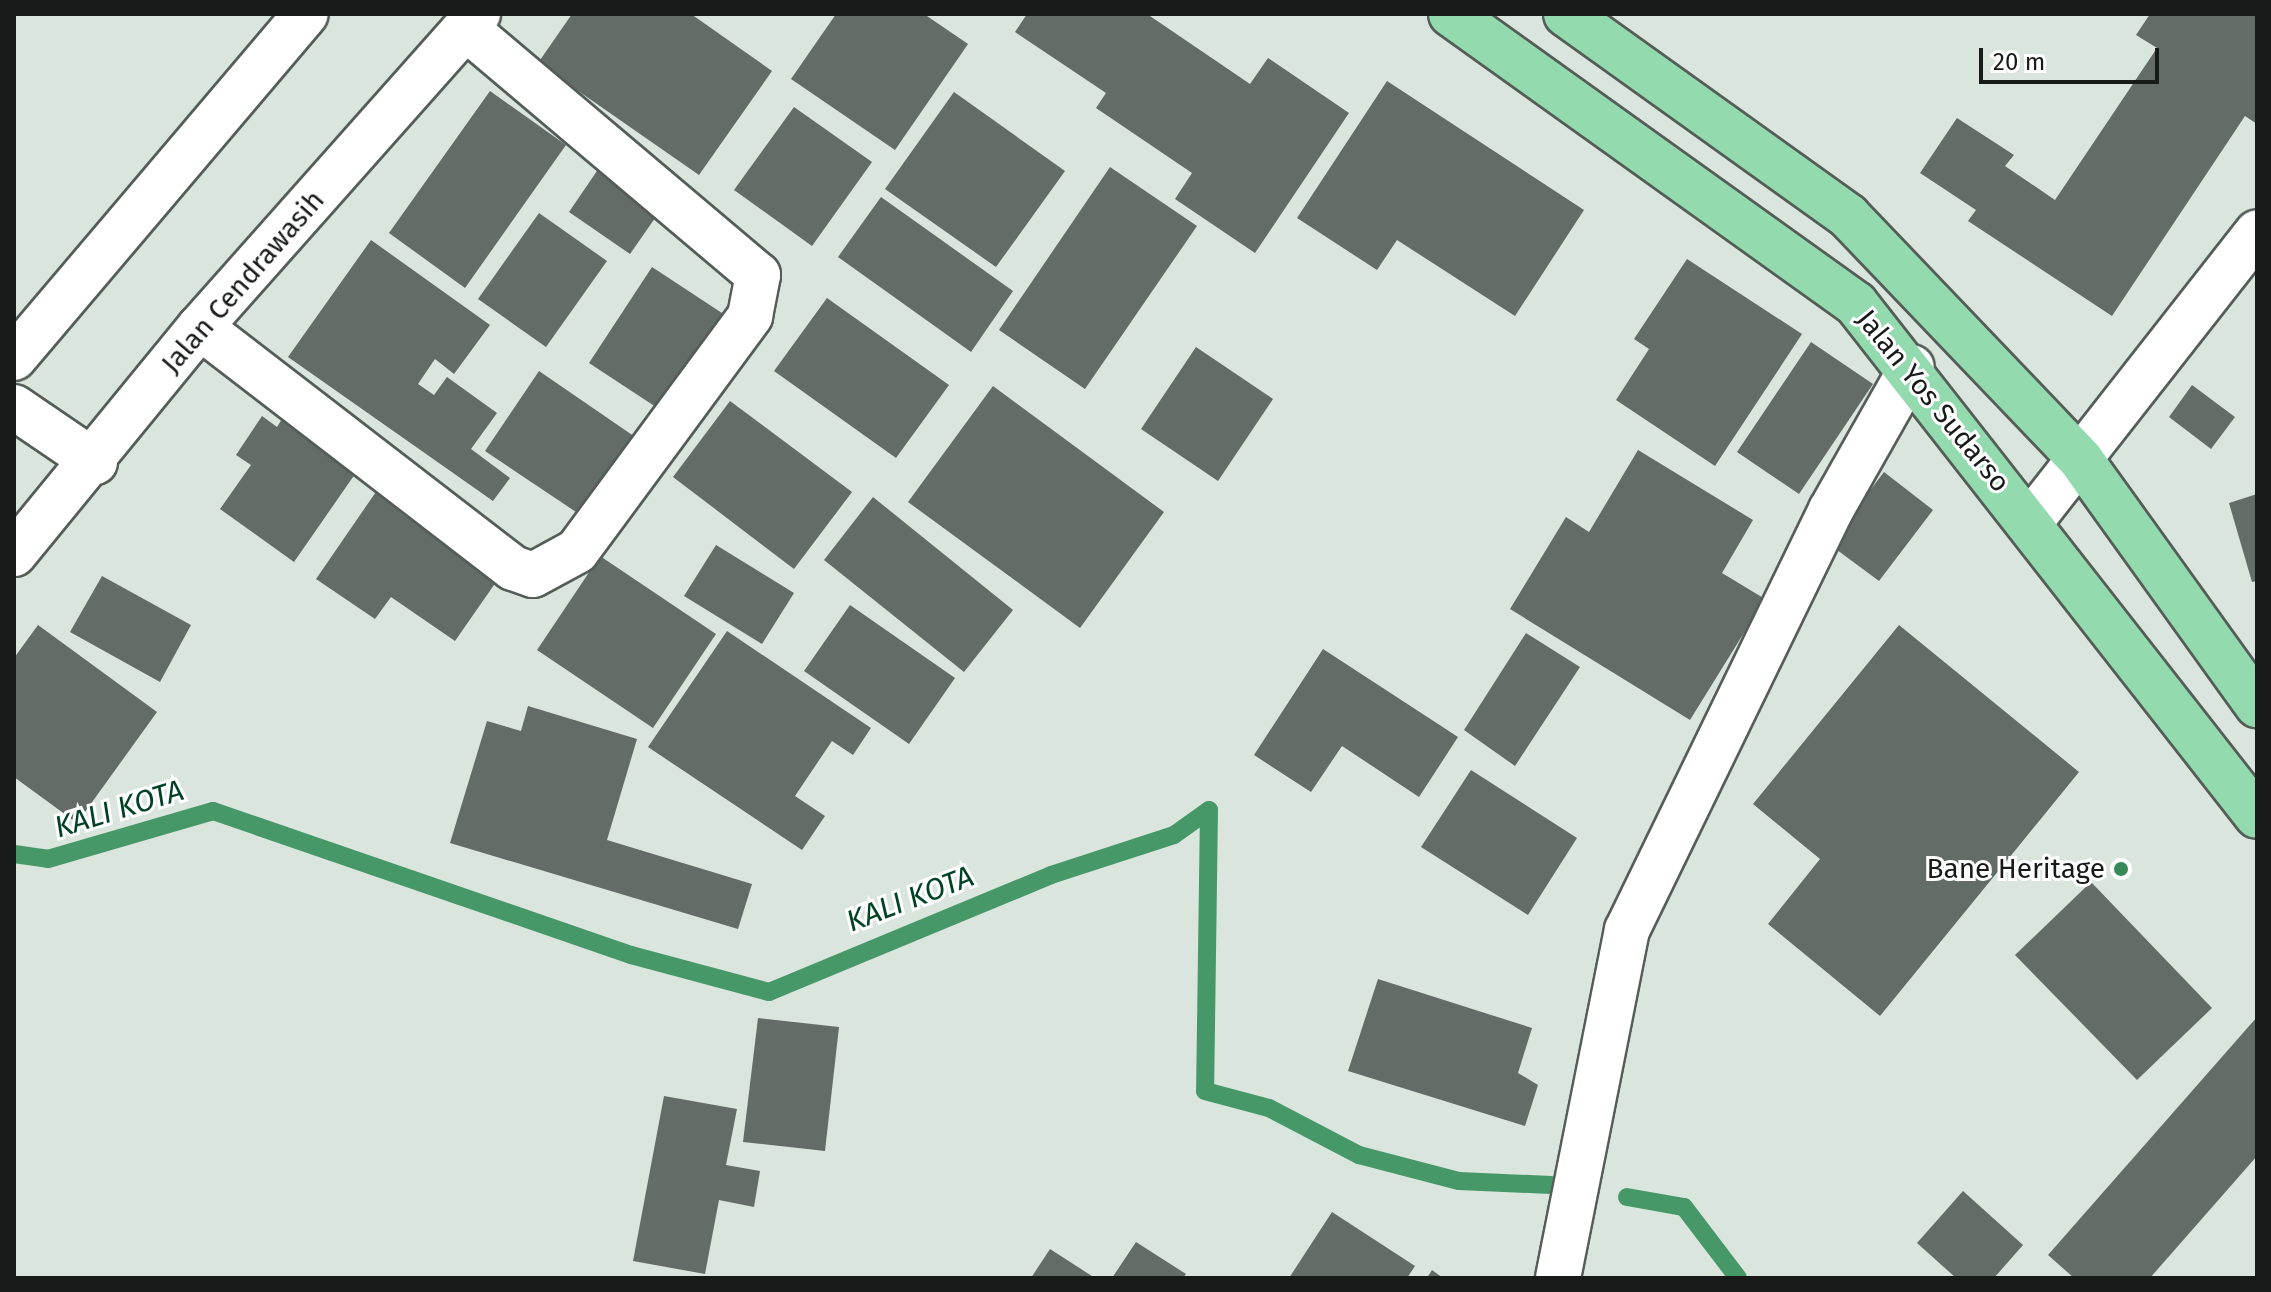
<!DOCTYPE html>
<style>
body{margin:0}
#map{position:relative;width:2271px;height:1292px;overflow:hidden;background:#dae5dd;font-family:"Fira Sans",sans-serif}
div>[style]{position:absolute}
.stream>*{height:18px;margin:-9px;padding:0 9px;transform-origin:9px;border-radius:9px;background:#479869}
.building>*{inset:0;background:#636c66}
.roads{filter:drop-shadow(2px 0 #545d57) drop-shadow(-2px 0 #545d57) drop-shadow(0 2px #545d57) drop-shadow(0 -2px #545d57)}
.minor>*{height:44px;margin:-22px;padding:0 22px;transform-origin:22px;border-radius:22px;background:#fff}
.secondary>*{height:44px;margin:-22px;padding:0 22px;transform-origin:22px;border-radius:22px;background:#fff}
.trunk>*{height:44px;margin:-22px;padding:0 22px;transform-origin:22px;border-radius:22px;background:#93dbaf}
.dots>*{width:22px;height:22px;translate:-50% -50%;box-sizing:border-box;border:4px solid #fff;border-radius:50%}
span{translate:-50% -50%;white-space:nowrap;text-align:center;line-height:1.15;-webkit-text-stroke:6px #fff;paint-order:stroke}
.street-label{font-size:28px;color:#171a18}
.poi-label{font-size:28px;color:#171a18}
.right{translate:-100% -50%;text-align:right}
.water-label{font-size:30px;color:#004324;font-style:italic}
.frame{position:absolute;inset:0;border:16px solid #171a18;pointer-events:none}
.scale{position:absolute;left:1979px;top:48px;width:180px;height:36px;box-sizing:border-box;border:4px solid #171a18;border-top:0;padding-left:10px;font-size:24px;line-height:28px;white-space:nowrap;color:#171a18;-webkit-text-stroke:6px #fff;paint-order:stroke}
</style>
<div id="map">
<div class="stream">
<div style="left:14px;top:854px;width:34px;rotate:8deg"></div>
<div style="left:48px;top:859px;width:172px;rotate:-16.2deg"></div>
<div style="left:213px;top:811px;width:442px;rotate:19deg"></div>
<div style="left:631px;top:955px;width:143px;rotate:15deg"></div>
<div style="left:769px;top:992px;width:305px;rotate:-22.5deg"></div>
<div style="left:1051px;top:875px;width:129px;rotate:-18deg"></div>
<div style="left:1174px;top:835px;width:43px;rotate:-35.5deg"></div>
<div style="left:1209px;top:810px;width:281px;rotate:90.8deg"></div>
<div style="left:1205px;top:1091px;width:66px;rotate:14.9deg"></div>
<div style="left:1269px;top:1108px;width:102px;rotate:27.6deg"></div>
<div style="left:1359px;top:1155px;width:103px;rotate:14.6deg"></div>
<div style="left:1459px;top:1181px;width:92px;rotate:2.5deg"></div>
<div style="left:1627px;top:1197px;width:58px;rotate:10deg"></div>
<div style="left:1684px;top:1207px;width:89px;rotate:52.7deg"></div>
</div>
<div class="building">
<div style="clip-path:polygon(572px 14px,691px 14px,772px 71px,699px 175px,538px 63px)"></div>
<div style="clip-path:polygon(836px 14px,924px 14px,968px 44px,895px 150px,791px 79px)"></div>
<div style="clip-path:polygon(1027px 14px,1147px 14px,1250px 84px,1268px 58px,1349px 113px,1255px 253px,1175px 199px,1192px 173px,1096px 108px,1106px 93px,1015px 32px)"></div>
<div style="clip-path:polygon(2150px 14px,2257px 14px,2257px 124px,2245px 116px,2112px 316px,1968px 221px,1976px 210px,1920px 173px,1957px 118px,2014px 155px,2005px 166px,2055px 200px,2157px 48px,2136px 35px)"></div>
<div style="clip-path:polygon(1387px 81px,1584px 210px,1515px 316px,1397px 240px,1377px 270px,1297px 218px)"></div>
<div style="clip-path:polygon(490px 91px,566px 145px,465px 288px,389px 233px)"></div>
<div style="clip-path:polygon(954px 92px,1065px 171px,996px 267px,885px 189px)"></div>
<div style="clip-path:polygon(794px 107px,872px 162px,812px 246px,734px 190px)"></div>
<div style="clip-path:polygon(1110px 167px,1197px 226px,1085px 389px,999px 330px)"></div>
<div style="clip-path:polygon(599px 168px,660px 211px,630px 254px,569px 212px)"></div>
<div style="clip-path:polygon(881px 197px,1013px 291px,971px 352px,838px 257px)"></div>
<div style="clip-path:polygon(539px 213px,607px 261px,546px 347px,478px 299px)"></div>
<div style="clip-path:polygon(371px 240px,490px 325px,454px 374px,435px 359px,418px 384px,434px 395px,447px 377px,497px 413px,471px 449px,510px 478px,493px 501px,288px 357px)"></div>
<div style="clip-path:polygon(1687px 259px,1802px 334px,1715px 466px,1616px 400px,1649px 349px,1634px 339px)"></div>
<div style="clip-path:polygon(652px 267px,725px 315px,662px 411px,589px 363px)"></div>
<div style="clip-path:polygon(827px 298px,949px 385px,896px 458px,774px 371px)"></div>
<div style="clip-path:polygon(1811px 342px,1873px 384px,1799px 494px,1737px 452px)"></div>
<div style="clip-path:polygon(1196px 347px,1273px 399px,1218px 481px,1141px 429px)"></div>
<div style="clip-path:polygon(539px 371px,641px 441px,588px 520px,485px 451px)"></div>
<div style="clip-path:polygon(2192px 385px,2235px 417px,2211px 449px,2169px 417px)"></div>
<div style="clip-path:polygon(993px 386px,1164px 512px,1080px 628px,908px 502px)"></div>
<div style="clip-path:polygon(730px 401px,852px 492px,794px 569px,673px 477px)"></div>
<div style="clip-path:polygon(287px 411px,362px 464px,294px 562px,220px 509px,251px 465px,236px 455px,262px 416px,277px 427px)"></div>
<div style="clip-path:polygon(1638px 450px,1753px 520px,1722px 573px,1765px 599px,1690px 720px,1510px 609px,1566px 517px,1589px 532px)"></div>
<div style="clip-path:polygon(1884px 472px,1933px 510px,1879px 581px,1829px 544px)"></div>
<div style="clip-path:polygon(380px 486px,503px 572px,455px 641px,391px 597px,375px 619px,316px 579px)"></div>
<div style="clip-path:polygon(2257px 494px,2257px 581px,2252px 582px,2229px 503px)"></div>
<div style="clip-path:polygon(873px 497px,1013px 610px,964px 672px,824px 560px)"></div>
<div style="clip-path:polygon(716px 545px,794px 593px,762px 644px,684px 596px)"></div>
<div style="clip-path:polygon(600px 556px,716px 634px,653px 728px,537px 650px)"></div>
<div style="clip-path:polygon(102px 576px,191px 625px,160px 682px,70px 632px)"></div>
<div style="clip-path:polygon(850px 605px,955px 678px,909px 744px,804px 671px)"></div>
<div style="clip-path:polygon(38px 625px,157px 712px,77px 823px,14px 777px,14px 658px)"></div>
<div style="clip-path:polygon(1899px 625px,2079px 772px,1880px 1016px,1768px 924px,1820px 859px,1753px 804px)"></div>
<div style="clip-path:polygon(727px 631px,871px 728px,853px 755px,832px 741px,795px 796px,825px 816px,802px 850px,648px 747px)"></div>
<div style="clip-path:polygon(1526px 633px,1580px 667px,1515px 766px,1464px 730px)"></div>
<div style="clip-path:polygon(1323px 649px,1458px 737px,1419px 797px,1342px 746px,1311px 792px,1254px 755px)"></div>
<div style="clip-path:polygon(528px 706px,637px 739px,607px 840px,752px 884px,738px 929px,450px 843px,487px 721px,521px 731px)"></div>
<div style="clip-path:polygon(1471px 770px,1577px 838px,1528px 915px,1421px 847px)"></div>
<div style="clip-path:polygon(2091px 882px,2212px 1008px,2137px 1080px,2015px 955px)"></div>
<div style="clip-path:polygon(1378px 979px,1532px 1028px,1518px 1073px,1538px 1085px,1525px 1126px,1348px 1071px)"></div>
<div style="clip-path:polygon(2257px 1017px,2257px 1156px,2150px 1278px,2074px 1278px,2048px 1255px)"></div>
<div style="clip-path:polygon(758px 1018px,839px 1027px,825px 1151px,743px 1142px)"></div>
<div style="clip-path:polygon(664px 1096px,737px 1109px,726px 1165px,760px 1171px,754px 1207px,719px 1200px,705px 1274px,633px 1261px)"></div>
<div style="clip-path:polygon(1963px 1191px,2023px 1245px,1994px 1278px,1956px 1278px,1917px 1243px)"></div>
<div style="clip-path:polygon(1332px 1212px,1415px 1266px,1407px 1278px,1289px 1278px)"></div>
<div style="clip-path:polygon(1136px 1242px,1186px 1274px,1183px 1278px,1112px 1278px)"></div>
<div style="clip-path:polygon(1050px 1249px,1095px 1278px,1031px 1278px)"></div>
<div style="clip-path:polygon(1432px 1270px,1443px 1278px,1427px 1278px)"></div>
</div>
<div class="roads">
<div class="minor">
<div style="left:200px;top:327px;width:395px;rotate:37.6deg"></div>
<div style="left:513px;top:568px;width:21px;rotate:19deg"></div>
<div style="left:533px;top:575px;width:50px;rotate:-28.6deg"></div>
<div style="left:577px;top:551px;width:292px;rotate:-53.6deg"></div>
<div style="left:750px;top:316px;width:42px;rotate:-79deg"></div>
<div style="left:758px;top:275px;width:382px;rotate:-139.8deg"></div>
<div style="left:2030px;top:522px;width:368px;rotate:-51.9deg"></div>
<div style="left:1558px;top:1278px;width:355px;rotate:-78.8deg"></div>
<div style="left:1627px;top:930px;width:467px;rotate:-64.1deg"></div>
<div style="left:1831px;top:510px;width:164px;rotate:-60.5deg"></div>
</div>
<div class="secondary">
<div style="left:14px;top:358px;width:451px;rotate:-49.7deg"></div>
<div style="left:14px;top:407px;width:98px;rotate:34.2deg"></div>
<div style="left:14px;top:554px;width:293px;rotate:-50.7deg"></div>
<div style="left:200px;top:327px;width:419px;rotate:-48.4deg"></div>
</div>
<div class="trunk">
<div style="left:1451px;top:14px;width:498px;rotate:35.6deg"></div>
<div style="left:1856px;top:304px;width:650px;rotate:51.93deg"></div>
<div style="left:1566px;top:14px;width:347px;rotate:35.6deg"></div>
<div style="left:1848px;top:216px;width:337px;rotate:46.3deg"></div>
<div style="left:2081px;top:460px;width:302px;rotate:54.3deg"></div>
</div>
</div>
<div class="dots">
<div style="left:2121px;top:869px;background:#37895a"></div>
</div>
<div class="street-label">
<span style="left:243px;top:282px;rotate:-49deg">Jalan Cendrawasih</span>
<span style="left:1933px;top:401px;rotate:51deg">Jalan Yos Sudarso</span>
</div>
<div class="poi-label">
<span class="right" style="left:2105px;top:869px">Bane Heritage</span>
</div>
<div class="water-label">
<span style="left:119px;top:809px;rotate:-17deg">KALI KOTA</span>
<span style="left:910px;top:899px;rotate:-21deg">KALI KOTA</span>
</div>
<div class="frame"></div>
<div class="scale">20 m</div>
</div>
